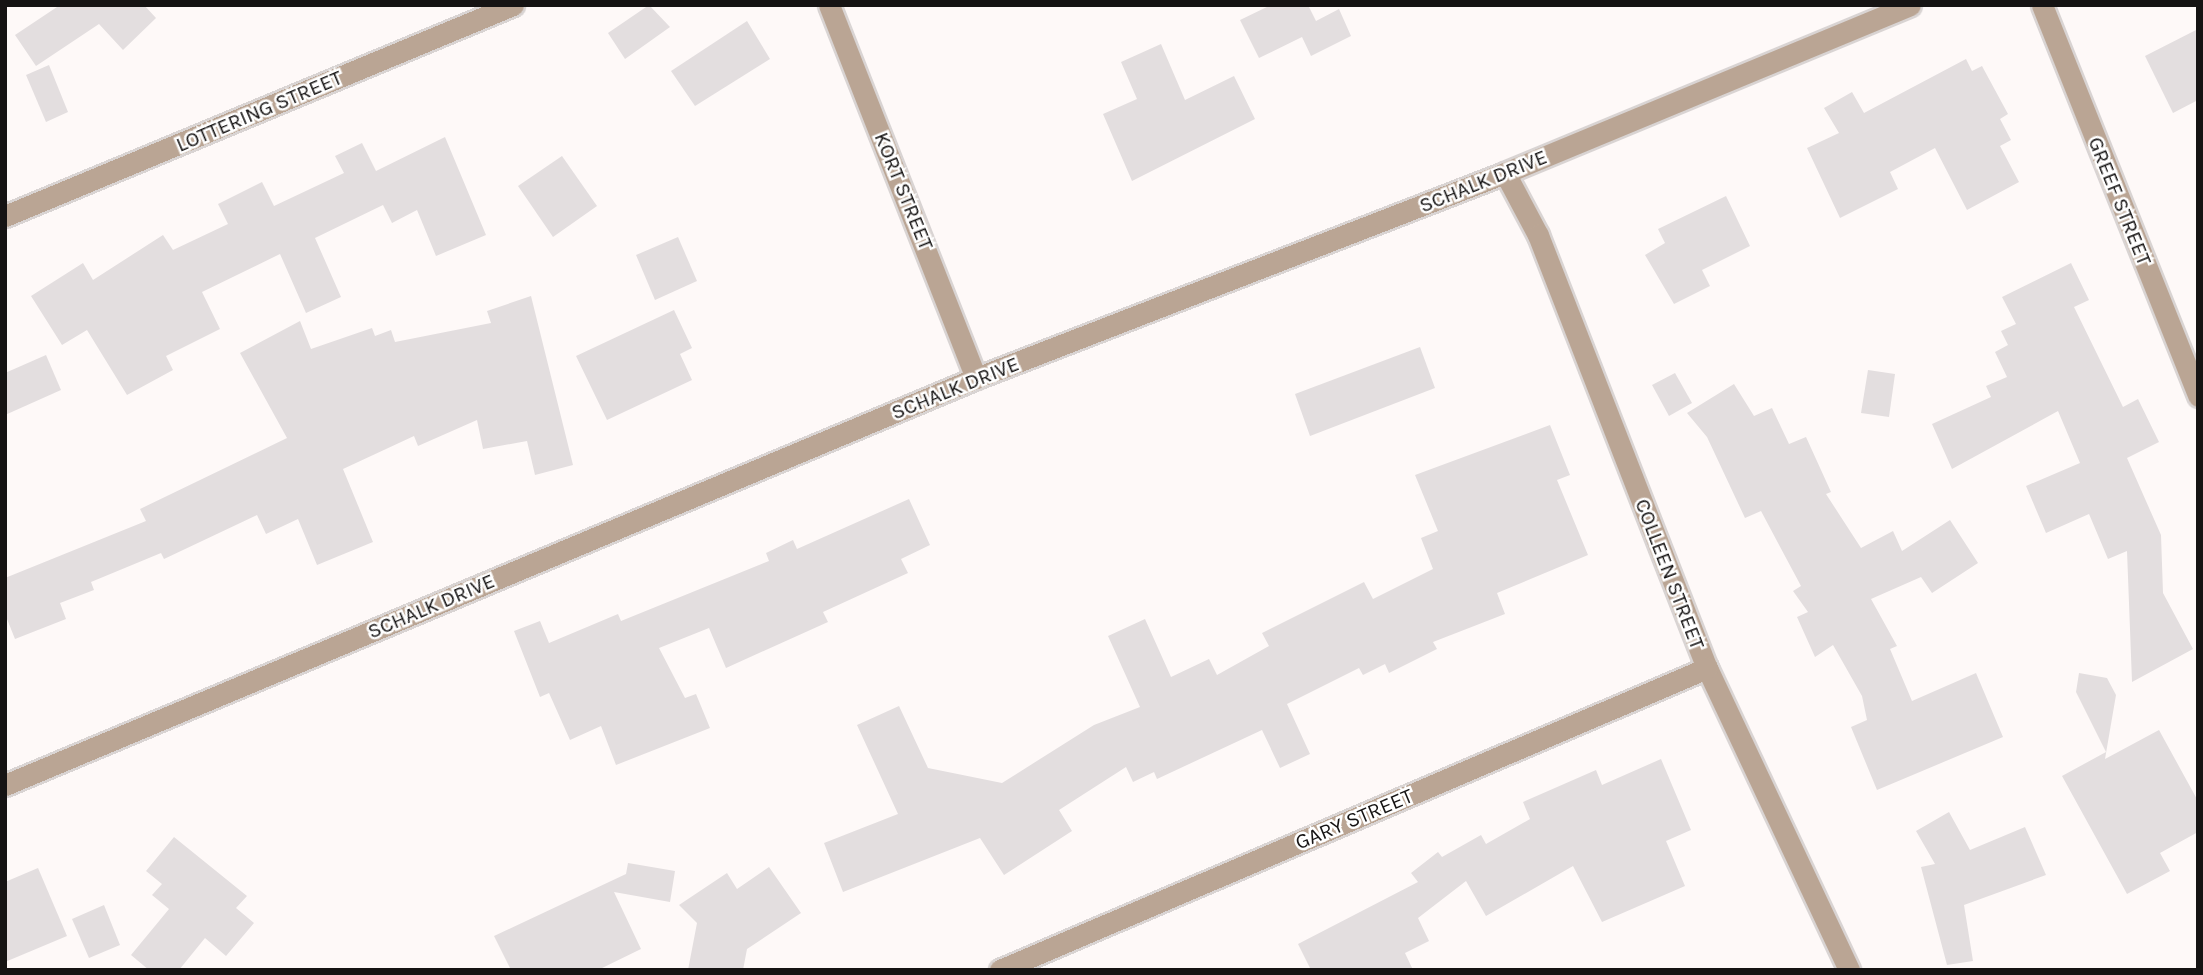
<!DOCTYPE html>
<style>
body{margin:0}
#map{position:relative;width:2203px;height:975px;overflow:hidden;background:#fef9f8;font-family:Karla,sans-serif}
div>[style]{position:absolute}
.building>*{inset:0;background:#e3dedf}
.roads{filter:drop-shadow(2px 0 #d9d4d3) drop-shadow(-2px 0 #d9d4d3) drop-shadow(0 2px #d9d4d3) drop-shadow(0 -2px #d9d4d3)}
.street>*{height:21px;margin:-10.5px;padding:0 10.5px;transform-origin:10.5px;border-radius:10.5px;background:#baa594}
span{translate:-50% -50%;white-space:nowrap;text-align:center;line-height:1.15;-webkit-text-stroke:5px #fff;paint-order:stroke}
.street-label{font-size:21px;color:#151313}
.frame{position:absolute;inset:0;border:7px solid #151313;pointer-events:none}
</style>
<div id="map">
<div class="building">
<div style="clip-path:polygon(60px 5px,144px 5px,156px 18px,123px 50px,99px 24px,36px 66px,15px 35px)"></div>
<div style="clip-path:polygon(649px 5px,670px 27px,625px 59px,608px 33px)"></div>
<div style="clip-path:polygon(1271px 5px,1308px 5px,1316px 21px,1339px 9px,1351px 36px,1311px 56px,1302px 37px,1259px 58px,1240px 20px)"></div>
<div style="clip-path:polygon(747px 21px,770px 59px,695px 106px,671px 71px)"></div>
<div style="clip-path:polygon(2198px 29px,2198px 100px,2173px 113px,2145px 56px)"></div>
<div style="clip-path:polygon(1161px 44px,1185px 100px,1234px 76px,1255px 119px,1132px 181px,1103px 114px,1137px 99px,1121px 62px)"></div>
<div style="clip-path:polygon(1966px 59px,1972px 71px,1982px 66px,2008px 114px,2000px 119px,2011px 140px,2000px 146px,2019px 182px,1967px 210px,1935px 148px,1890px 172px,1898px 189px,1840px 218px,1807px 148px,1839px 133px,1824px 108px,1852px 92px,1864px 113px)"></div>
<div style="clip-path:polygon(49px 65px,68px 112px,46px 122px,26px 75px)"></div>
<div style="clip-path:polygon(445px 137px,486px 235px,436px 256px,417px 210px,392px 223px,383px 205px,315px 238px,341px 297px,306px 313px,280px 254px,202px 292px,220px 329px,166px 356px,173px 370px,127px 395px,87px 330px,62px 345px,31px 296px,83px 263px,93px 280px,163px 235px,173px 250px,228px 224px,218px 204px,262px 182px,274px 206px,344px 173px,335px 156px,362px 143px,376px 171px)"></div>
<div style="clip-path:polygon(562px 156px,597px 206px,553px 237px,518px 186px)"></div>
<div style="clip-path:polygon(1726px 196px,1750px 246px,1702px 270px,1710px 286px,1674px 304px,1645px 255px,1665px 243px,1658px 229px)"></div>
<div style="clip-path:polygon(678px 237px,697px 281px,655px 300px,636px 255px)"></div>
<div style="clip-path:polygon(2071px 263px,2089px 300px,2074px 307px,2123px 407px,2138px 399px,2159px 442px,2127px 458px,2161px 535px,2163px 593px,2193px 649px,2132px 682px,2127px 551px,2108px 559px,2089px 514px,2046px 533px,2026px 486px,2080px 463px,2058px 411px,1952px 469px,1932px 424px,1991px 397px,1986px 386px,2007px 377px,1995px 352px,2008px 345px,2001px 331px,2016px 324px,2002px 297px)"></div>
<div style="clip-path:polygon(531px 296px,573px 465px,535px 475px,527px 441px,483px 449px,477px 420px,418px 446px,414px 436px,343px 469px,373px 542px,317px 565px,298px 519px,266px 534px,257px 515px,164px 559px,161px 553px,91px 582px,94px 590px,60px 603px,66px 619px,15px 639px,5px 614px,5px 578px,146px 521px,140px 509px,287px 438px,240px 353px,300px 321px,311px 349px,372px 328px,375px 336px,391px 330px,395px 342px,491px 323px,487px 311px)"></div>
<div style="clip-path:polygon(674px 310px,692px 348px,680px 354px,692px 380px,607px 420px,576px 356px)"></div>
<div style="clip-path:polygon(1420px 347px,1435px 388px,1310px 436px,1295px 394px)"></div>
<div style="clip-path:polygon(46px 355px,61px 390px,5px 415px,5px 373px)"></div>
<div style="clip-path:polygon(1868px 370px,1895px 374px,1889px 417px,1861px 413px)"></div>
<div style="clip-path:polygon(1675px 373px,1692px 403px,1669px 416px,1652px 385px)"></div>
<div style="clip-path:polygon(1734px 384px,1754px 416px,1772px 408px,1789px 444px,1806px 437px,1831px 492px,1826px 494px,1861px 548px,1893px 531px,1902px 551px,1950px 520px,1978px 563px,1932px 593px,1921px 577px,1871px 599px,1897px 646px,1890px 649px,1912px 701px,1976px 673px,2003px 737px,1877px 790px,1851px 727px,1867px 720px,1862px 696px,1833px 645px,1815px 657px,1797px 617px,1808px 612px,1793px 591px,1801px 586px,1761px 511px,1745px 518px,1707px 437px,1687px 413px)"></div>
<div style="clip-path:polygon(1550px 425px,1570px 475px,1557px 480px,1588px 555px,1497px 593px,1505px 614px,1433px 642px,1437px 649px,1389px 673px,1385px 664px,1363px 675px,1359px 668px,1287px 704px,1310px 754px,1280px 768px,1262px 730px,1157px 779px,1154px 772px,1133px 782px,1126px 767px,1059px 810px,1072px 831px,1004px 875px,980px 838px,843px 892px,824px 843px,898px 814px,857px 725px,899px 706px,928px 768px,1002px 783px,1094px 725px,1140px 707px,1108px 636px,1145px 619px,1171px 677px,1209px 659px,1217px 675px,1269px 646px,1262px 633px,1364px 582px,1373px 599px,1433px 569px,1421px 538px,1438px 531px,1415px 475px)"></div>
<div style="clip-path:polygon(909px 499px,930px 545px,901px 559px,908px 573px,823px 612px,828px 622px,726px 668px,709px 628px,659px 648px,685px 698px,696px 694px,710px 728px,616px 765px,601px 726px,570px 740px,549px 693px,540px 697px,514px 631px,540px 621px,549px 643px,618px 614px,621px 621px,769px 561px,766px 553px,793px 540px,797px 549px)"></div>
<div style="clip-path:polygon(2079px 673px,2107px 678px,2116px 695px,2105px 759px,2159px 730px,2198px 801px,2198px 832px,2160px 853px,2170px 871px,2127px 894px,2062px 776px,2106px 752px,2076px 692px)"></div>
<div style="clip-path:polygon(1661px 759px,1691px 830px,1666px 841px,1685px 886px,1602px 922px,1573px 866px,1486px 916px,1466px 881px,1418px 918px,1429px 941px,1405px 953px,1413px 970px,1311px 970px,1298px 944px,1418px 882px,1411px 873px,1438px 852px,1442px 857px,1481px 835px,1486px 844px,1530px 819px,1523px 802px,1596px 770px,1602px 785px)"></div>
<div style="clip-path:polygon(1949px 812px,1970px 850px,2025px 827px,2046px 875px,1964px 905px,1973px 961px,1947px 965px,1921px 867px,1935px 864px,1916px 831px)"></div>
<div style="clip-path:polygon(174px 837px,247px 896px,236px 908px,254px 923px,226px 956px,205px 938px,179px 970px,149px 970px,131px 955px,169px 909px,152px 895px,162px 884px,146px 871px)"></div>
<div style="clip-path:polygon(628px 863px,675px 871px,670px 902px,614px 892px,641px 949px,598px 970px,511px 970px,494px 936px,626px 874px)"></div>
<div style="clip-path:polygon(769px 867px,801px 913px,747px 949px,743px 970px,688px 970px,697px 923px,679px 905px,727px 873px,737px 889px)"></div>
<div style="clip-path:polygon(38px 868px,67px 936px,5px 962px,5px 882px)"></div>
<div style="clip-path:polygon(104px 905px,120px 945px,89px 958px,72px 919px)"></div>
</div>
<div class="roads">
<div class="street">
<div style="left:829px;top:5px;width:401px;rotate:68.5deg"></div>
<div style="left:2042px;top:5px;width:421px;rotate:68.2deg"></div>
<div style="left:1505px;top:173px;width:70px;rotate:62deg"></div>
<div style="left:1538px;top:235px;width:465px;rotate:68.7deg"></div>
<div style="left:1707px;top:668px;width:334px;rotate:64.8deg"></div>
<div style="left:5px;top:216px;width:550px;rotate:-22.56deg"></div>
<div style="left:5px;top:785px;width:1053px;rotate:-22.74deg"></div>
<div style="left:976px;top:378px;width:567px;rotate:-21.18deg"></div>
<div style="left:1505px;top:173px;width:438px;rotate:-22.5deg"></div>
<div style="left:1000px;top:970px;width:769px;rotate:-23.13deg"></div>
</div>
</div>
<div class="street-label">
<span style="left:259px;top:111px;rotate:-23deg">LOTTERING STREET</span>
<span style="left:1483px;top:181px;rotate:-22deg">SCHALK DRIVE</span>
<span style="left:904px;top:191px;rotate:68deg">KORT STREET</span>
<span style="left:2120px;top:201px;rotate:68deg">GREEF STREET</span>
<span style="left:955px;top:388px;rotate:-22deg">SCHALK DRIVE</span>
<span style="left:1670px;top:574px;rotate:69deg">COLLEEN STREET</span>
<span style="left:431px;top:606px;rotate:-23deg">SCHALK DRIVE</span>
<span style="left:1354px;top:819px;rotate:-23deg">GARY STREET</span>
</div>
<div class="frame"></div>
</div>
